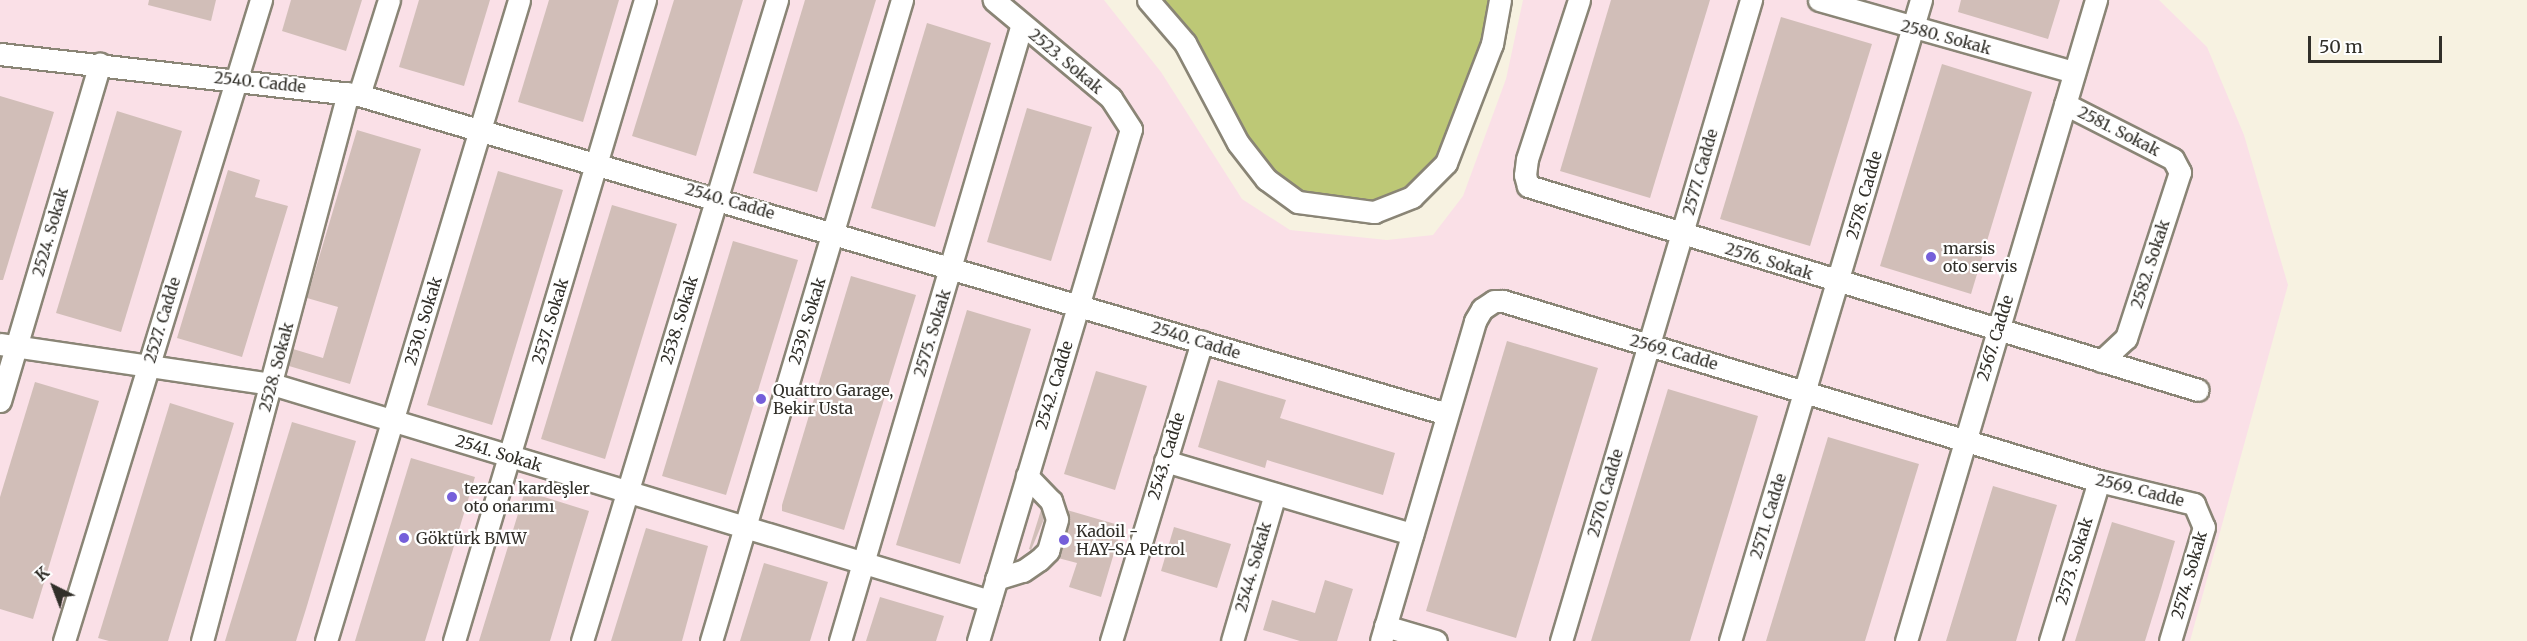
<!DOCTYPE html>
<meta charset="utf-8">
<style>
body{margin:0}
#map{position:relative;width:2527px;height:641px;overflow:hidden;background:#f7f2e1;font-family:Merriweather,serif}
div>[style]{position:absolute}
.industrial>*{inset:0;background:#fae0e7}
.forest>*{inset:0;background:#bdc876}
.building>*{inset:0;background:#d1beb8}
.roads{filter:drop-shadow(2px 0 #8a8576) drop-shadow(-2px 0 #8a8576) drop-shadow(0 2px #8a8576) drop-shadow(0 -2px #8a8576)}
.minor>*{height:21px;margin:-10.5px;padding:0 10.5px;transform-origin:10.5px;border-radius:10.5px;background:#fff}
.dots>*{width:16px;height:16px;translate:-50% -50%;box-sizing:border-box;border:3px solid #fff;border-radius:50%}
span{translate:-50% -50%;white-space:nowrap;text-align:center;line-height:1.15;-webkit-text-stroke:4.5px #fff;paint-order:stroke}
.street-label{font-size:16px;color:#312f29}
.poi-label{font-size:16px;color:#312f29}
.left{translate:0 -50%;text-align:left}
.north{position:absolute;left:24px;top:557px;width:60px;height:60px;-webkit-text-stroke:4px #fff;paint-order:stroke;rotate:318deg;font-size:16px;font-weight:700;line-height:24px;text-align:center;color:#312f29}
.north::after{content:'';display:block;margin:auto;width:21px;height:27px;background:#312f29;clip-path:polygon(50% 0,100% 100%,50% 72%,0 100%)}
.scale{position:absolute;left:2308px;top:36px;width:134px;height:27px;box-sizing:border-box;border:3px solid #312f29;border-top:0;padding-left:8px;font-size:18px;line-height:21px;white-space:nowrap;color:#312f29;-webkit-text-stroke:4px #fff;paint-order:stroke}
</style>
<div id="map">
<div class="industrial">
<div style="clip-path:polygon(0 0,1104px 0,1161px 72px,1242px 199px,1290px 230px,1387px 240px,1433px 235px,1463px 196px,1506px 79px,1523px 0,2159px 0,2207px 47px,2244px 135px,2288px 285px,2190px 641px,0 641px)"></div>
</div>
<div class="forest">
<div style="clip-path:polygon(1148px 0,1500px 0,1446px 163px,1374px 212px,1298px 202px,1266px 179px)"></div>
</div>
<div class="building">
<div style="clip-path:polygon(149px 0,216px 0,211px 21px,148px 5px)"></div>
<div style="clip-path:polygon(291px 0,362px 0,346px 51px,282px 31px)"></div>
<div style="clip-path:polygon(419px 0,490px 0,464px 86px,399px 67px)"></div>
<div style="clip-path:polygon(549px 0,619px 0,583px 122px,518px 102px)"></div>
<div style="clip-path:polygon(674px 0,743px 0,696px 156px,632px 136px)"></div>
<div style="clip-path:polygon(805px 0,876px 0,817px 192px,753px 173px)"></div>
<div style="clip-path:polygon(1611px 0,1710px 0,1650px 198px,1560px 171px)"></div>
<div style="clip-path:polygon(1961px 0,2060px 0,2048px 39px,1958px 12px)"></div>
<div style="clip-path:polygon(1781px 17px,1872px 44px,1810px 246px,1720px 219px)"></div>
<div style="clip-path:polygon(927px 23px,991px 43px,935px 227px,871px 208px)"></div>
<div style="clip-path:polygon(1942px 64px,2032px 92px,1971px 294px,1880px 266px)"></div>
<div style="clip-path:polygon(0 96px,54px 112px,3px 280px,0 280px)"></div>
<div style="clip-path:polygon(1027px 108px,1092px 127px,1051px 261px,987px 242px)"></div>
<div style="clip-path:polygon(117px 111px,182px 131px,121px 332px,56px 313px)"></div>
<div style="clip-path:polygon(357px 130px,421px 149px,350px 384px,289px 366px,293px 349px,323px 358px,338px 307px,307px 298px)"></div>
<div style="clip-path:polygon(228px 170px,260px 180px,255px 197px,288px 206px,242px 357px,177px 338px)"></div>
<div style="clip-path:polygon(498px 171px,563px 190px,492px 425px,427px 405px)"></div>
<div style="clip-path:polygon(612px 205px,677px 224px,605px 459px,541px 439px)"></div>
<div style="clip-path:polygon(733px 241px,798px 260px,726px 495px,662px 476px)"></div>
<div style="clip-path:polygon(851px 276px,916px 295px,844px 530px,782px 511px,782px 505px)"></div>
<div style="clip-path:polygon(967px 310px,1031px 329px,960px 564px,896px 545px)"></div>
<div style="clip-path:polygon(1507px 341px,1598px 368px,1516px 638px,1426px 611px)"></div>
<div style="clip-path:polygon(1096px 371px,1147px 386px,1115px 490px,1064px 474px)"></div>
<div style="clip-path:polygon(1218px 380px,1286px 400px,1280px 418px,1395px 453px,1383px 495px,1267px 460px,1265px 468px,1198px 447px)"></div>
<div style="clip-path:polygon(35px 382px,99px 401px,33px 619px,0 609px,0 497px)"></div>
<div style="clip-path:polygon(1668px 389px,1758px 416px,1753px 433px,1690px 641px,1591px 641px)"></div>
<div style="clip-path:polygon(170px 403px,234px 423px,168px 641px,109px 641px,98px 638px)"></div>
<div style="clip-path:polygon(292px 422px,356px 441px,306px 609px,296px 641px,225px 641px)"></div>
<div style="clip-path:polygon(1828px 437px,1919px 464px,1865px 641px,1766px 641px)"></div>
<div style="clip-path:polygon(411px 458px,475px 477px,465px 510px,425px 641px,355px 641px)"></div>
<div style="clip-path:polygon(1993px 486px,2057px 505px,2052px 521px,2016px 641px,1946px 641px)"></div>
<div style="clip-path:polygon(525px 491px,589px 511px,575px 557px,550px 641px,479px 641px)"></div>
<div style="clip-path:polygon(1041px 510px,1044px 519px,1031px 550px,1029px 549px)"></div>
<div style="clip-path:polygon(1067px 510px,1122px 526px,1101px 597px,1069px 587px,1077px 563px,1058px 558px,1069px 522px)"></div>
<div style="clip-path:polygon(2112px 522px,2175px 541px,2161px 589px,2145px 641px,2075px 641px)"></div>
<div style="clip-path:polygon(1174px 527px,1231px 544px,1217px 588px,1161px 571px)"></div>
<div style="clip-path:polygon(646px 528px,708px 546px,682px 641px,611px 641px)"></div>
<div style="clip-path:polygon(764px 563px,828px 582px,810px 641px,740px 641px)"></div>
<div style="clip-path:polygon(1325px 580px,1353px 589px,1337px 641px,1300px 641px,1263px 630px,1272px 600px,1315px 613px)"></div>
<div style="clip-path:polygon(880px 597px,944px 616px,936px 641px,866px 641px)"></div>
</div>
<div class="roads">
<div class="minor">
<div style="left:1148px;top:0;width:57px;rotate:49.3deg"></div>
<div style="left:1185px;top:43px;width:113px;rotate:62.1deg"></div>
<div style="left:1238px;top:143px;width:46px;rotate:52.1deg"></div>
<div style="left:1266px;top:179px;width:39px;rotate:36deg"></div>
<div style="left:1298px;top:202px;width:77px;rotate:7.5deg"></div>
<div style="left:1374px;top:212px;width:41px;rotate:-21.5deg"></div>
<div style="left:1412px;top:197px;width:48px;rotate:-45deg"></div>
<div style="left:1446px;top:163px;width:128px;rotate:-68.9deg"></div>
<div style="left:1492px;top:44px;width:45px;rotate:-79.7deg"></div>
<div style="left:1579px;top:0;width:167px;rotate:108.1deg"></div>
<div style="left:1527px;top:159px;width:16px;rotate:97deg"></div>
<div style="left:1525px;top:175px;width:11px;rotate:75deg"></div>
<div style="left:1528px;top:186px;width:700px;rotate:16.93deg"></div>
<div style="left:1819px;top:0;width:265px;rotate:15.8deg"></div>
<div style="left:0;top:54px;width:361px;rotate:6.5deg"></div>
<div style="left:359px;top:95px;width:1134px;rotate:16.34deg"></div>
<div style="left:359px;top:95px;width:100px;rotate:-72.5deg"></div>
<div style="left:2065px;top:104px;width:121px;rotate:27deg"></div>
<div style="left:2173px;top:159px;width:15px;rotate:62deg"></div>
<div style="left:2180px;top:172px;width:175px;rotate:108deg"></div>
<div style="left:2126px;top:338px;width:34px;rotate:137deg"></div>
<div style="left:0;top:344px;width:275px;rotate:8.4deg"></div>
<div style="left:272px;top:384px;width:750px;rotate:16.82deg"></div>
<div style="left:0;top:401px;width:352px;rotate:-73.5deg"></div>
<div style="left:1165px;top:461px;width:258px;rotate:16.5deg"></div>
<div style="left:996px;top:579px;width:28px;rotate:-17deg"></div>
<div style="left:1023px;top:571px;width:19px;rotate:-35deg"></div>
<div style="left:1039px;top:560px;width:13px;rotate:-45deg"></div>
<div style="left:1048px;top:551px;width:33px;rotate:-74deg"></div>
<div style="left:1057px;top:519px;width:19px;rotate:-108deg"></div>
<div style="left:1051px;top:501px;width:35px;rotate:-134deg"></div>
<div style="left:1385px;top:626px;width:53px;rotate:16.4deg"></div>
<div style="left:64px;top:641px;width:671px;rotate:-72.92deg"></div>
<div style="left:202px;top:641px;width:567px;rotate:-75.08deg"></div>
<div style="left:326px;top:641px;width:669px;rotate:-73.24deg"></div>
<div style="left:454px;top:641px;width:669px;rotate:-73.41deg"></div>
<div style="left:582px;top:641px;width:670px;rotate:-73.08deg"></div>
<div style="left:711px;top:641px;width:669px;rotate:-73.41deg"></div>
<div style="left:840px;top:641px;width:643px;rotate:-73.57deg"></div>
<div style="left:978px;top:641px;width:534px;rotate:-73.36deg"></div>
<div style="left:1131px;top:129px;width:37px;rotate:-123deg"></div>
<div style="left:1111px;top:98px;width:153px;rotate:-140.1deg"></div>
<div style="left:1111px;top:641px;width:313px;rotate:-73.1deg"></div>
<div style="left:1232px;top:641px;width:153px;rotate:-73.7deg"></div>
<div style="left:1381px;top:641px;width:334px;rotate:-73.6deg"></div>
<div style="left:1475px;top:321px;width:14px;rotate:-60deg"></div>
<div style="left:1482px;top:309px;width:14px;rotate:-34deg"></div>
<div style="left:1494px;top:301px;width:9px"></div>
<div style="left:1503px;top:301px;width:623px;rotate:16.81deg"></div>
<div style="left:2099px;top:481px;width:98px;rotate:13.6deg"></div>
<div style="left:2194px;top:504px;width:25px;rotate:67deg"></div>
<div style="left:2204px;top:527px;width:119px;rotate:106.6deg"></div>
<div style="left:1561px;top:641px;width:669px;rotate:-73.49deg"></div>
<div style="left:1730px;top:641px;width:669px;rotate:-73.41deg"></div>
<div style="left:1906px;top:641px;width:669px;rotate:-73.49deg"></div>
<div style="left:2050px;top:641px;width:167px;rotate:-73deg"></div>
</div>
</div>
<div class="dots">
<div style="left:1931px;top:257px;background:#755fda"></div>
<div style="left:761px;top:399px;background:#755fda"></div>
<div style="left:452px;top:497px;background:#755fda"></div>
<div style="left:404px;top:538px;background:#755fda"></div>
<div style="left:1064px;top:540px;background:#755fda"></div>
</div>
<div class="street-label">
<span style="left:1946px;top:37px;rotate:15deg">2580. Sokak</span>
<span style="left:1066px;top:61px;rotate:40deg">2523. Sokak</span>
<span style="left:260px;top:82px;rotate:6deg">2540. Cadde</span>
<span style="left:2119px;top:131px;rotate:27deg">2581. Sokak</span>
<span style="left:1700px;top:172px;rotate:-74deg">2577. Cadde</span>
<span style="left:1864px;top:195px;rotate:-74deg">2578. Cadde</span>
<span style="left:730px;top:201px;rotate:16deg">2540. Cadde</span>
<span style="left:50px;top:232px;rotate:-74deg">2524. Sokak</span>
<span style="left:1769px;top:261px;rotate:17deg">2576. Sokak</span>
<span style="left:2150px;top:264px;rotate:-72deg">2582. Sokak</span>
<span style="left:162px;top:320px;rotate:-73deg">2527. Cadde</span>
<span style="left:679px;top:320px;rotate:-73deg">2538. Sokak</span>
<span style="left:423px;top:321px;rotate:-73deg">2530. Sokak</span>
<span style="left:550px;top:321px;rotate:-73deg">2537. Sokak</span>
<span style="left:807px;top:321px;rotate:-73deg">2539. Sokak</span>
<span style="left:932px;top:333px;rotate:-73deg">2575. Sokak</span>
<span style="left:1995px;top:338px;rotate:-73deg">2567. Cadde</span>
<span style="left:1196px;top:340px;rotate:17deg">2540. Cadde</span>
<span style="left:1674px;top:352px;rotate:16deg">2569. Cadde</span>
<span style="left:276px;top:367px;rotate:-75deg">2528. Sokak</span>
<span style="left:1054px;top:385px;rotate:-73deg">2542. Cadde</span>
<span style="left:499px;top:453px;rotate:17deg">2541. Sokak</span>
<span style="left:1166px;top:456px;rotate:-73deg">2543. Cadde</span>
<span style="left:2140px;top:490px;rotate:14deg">2569. Cadde</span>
<span style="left:1605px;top:493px;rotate:-74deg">2570. Cadde</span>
<span style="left:1768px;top:516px;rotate:-73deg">2571. Cadde</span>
<span style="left:2074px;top:561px;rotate:-73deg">2573. Sokak</span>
<span style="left:1253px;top:567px;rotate:-74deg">2544. Sokak</span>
<span style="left:2189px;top:575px;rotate:-74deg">2574. Sokak</span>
</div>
<div class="poi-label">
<span class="left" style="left:1943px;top:257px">marsis<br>oto servis</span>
<span class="left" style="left:773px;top:399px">Quattro Garage,<br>Bekir Usta</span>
<span class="left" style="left:464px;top:497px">tezcan kardeşler<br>oto onarımı</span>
<span class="left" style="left:1076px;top:540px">Kadoil -<br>HAY-SA Petrol</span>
<span class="left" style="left:416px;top:538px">Göktürk BMW</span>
</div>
<div class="north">K</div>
<div class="scale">50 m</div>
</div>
